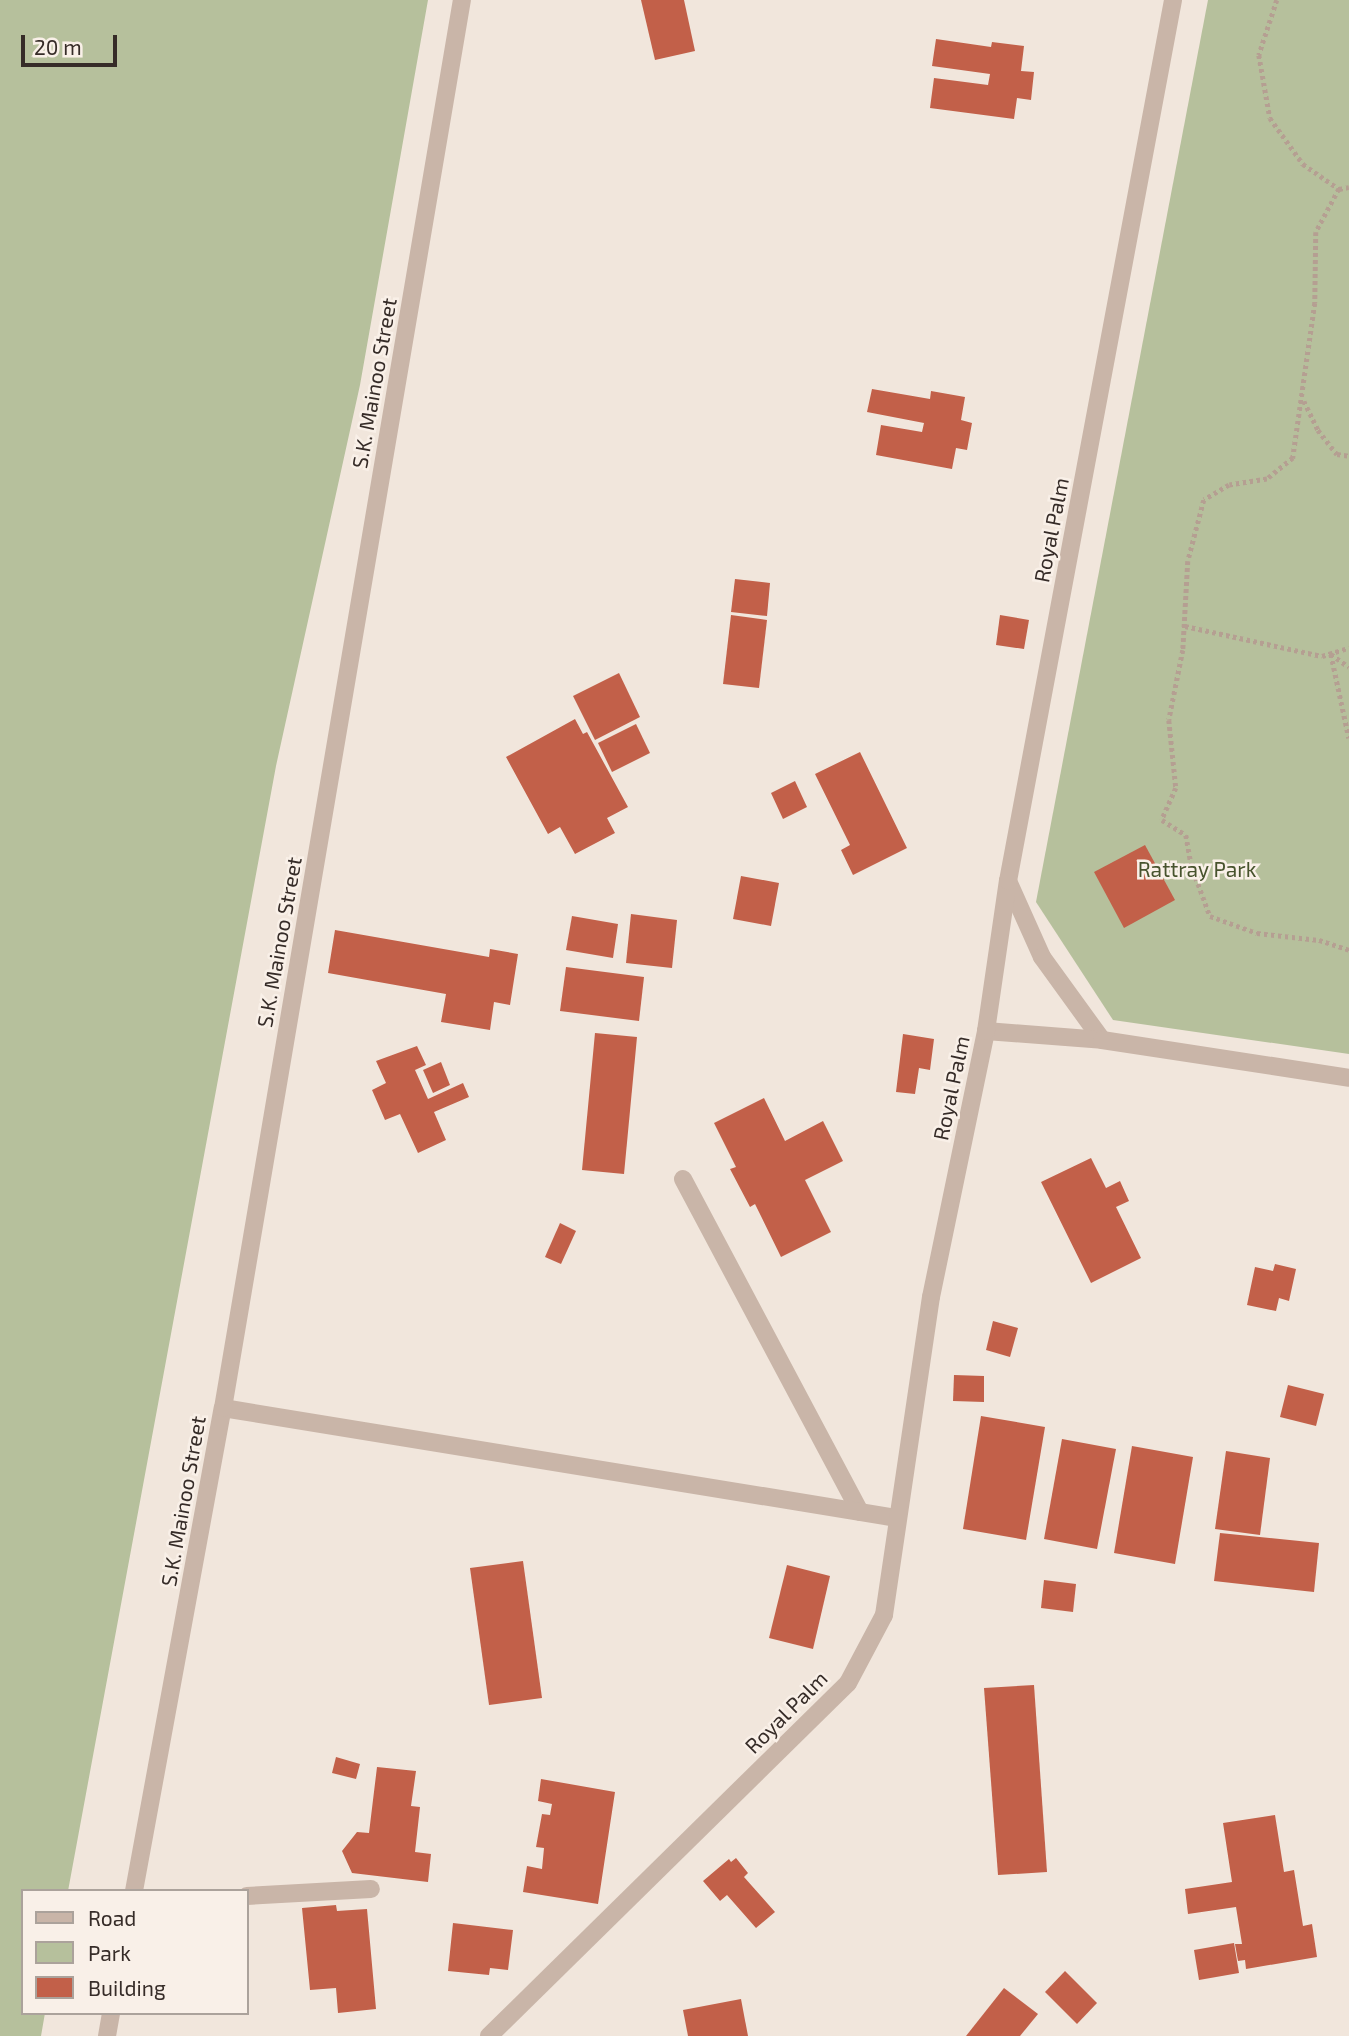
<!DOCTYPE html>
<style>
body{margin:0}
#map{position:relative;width:1349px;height:2036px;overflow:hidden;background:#f1e6dc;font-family:"Exo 2",sans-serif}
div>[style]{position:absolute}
.green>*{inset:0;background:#b6c09c}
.building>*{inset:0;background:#c26049}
.path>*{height:4.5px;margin-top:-2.25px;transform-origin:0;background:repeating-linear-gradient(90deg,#b59f92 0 3.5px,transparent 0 7px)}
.minor>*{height:18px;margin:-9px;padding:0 9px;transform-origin:9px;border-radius:9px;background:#c9b5a8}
span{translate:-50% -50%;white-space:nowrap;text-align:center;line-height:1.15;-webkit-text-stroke:5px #f9f0e8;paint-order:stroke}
.street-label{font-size:21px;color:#362c28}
.park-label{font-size:21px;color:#47532d}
.legend{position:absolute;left:21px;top:1889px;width:228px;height:126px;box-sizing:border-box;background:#f9f0e8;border:2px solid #aba29b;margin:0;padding:9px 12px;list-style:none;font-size:21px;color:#362c28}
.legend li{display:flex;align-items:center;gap:14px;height:35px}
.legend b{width:35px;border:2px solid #aba29b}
.scale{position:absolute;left:21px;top:35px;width:96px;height:32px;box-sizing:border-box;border:4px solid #362c28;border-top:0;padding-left:9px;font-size:21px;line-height:24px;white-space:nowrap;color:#362c28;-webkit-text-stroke:5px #f9f0e8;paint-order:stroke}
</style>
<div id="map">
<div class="green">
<div style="clip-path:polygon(0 0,428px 0,360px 385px,276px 766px,68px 1891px,23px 1891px,23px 2013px,45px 2013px,41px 2036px,0 2036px)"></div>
<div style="clip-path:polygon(1208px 0,1349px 0,1349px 1054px,1113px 1020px,1036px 902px)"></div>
</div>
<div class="building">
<div style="clip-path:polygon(641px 0,684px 0,695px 51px,655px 60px)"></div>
<div style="clip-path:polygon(936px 39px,991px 47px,992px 42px,1024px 46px,1021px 71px,1034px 72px,1031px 100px,1017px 98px,1014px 119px,930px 108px,934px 78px,988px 85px,990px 74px,932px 66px)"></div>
<div style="clip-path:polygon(872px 389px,930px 399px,931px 391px,965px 397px,961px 420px,972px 423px,967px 450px,956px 448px,952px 469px,876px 455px,881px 425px,922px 432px,924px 423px,867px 412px)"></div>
<div style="clip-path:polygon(735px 579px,770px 583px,767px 616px,731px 612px)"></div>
<div style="clip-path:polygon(731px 615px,767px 620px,759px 688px,723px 684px)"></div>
<div style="clip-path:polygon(1000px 615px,1029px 620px,1024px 649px,996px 645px)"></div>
<div style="clip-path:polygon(619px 673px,640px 717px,595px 740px,573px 696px)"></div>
<div style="clip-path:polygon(575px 719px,583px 734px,587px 732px,628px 807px,607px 818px,615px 833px,575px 854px,560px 827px,548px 834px,506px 757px)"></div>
<div style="clip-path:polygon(636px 724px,650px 753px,612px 772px,598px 743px)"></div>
<div style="clip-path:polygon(860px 752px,907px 848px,853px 875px,841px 850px,850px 845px,815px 774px)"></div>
<div style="clip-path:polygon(795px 781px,807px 807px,783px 819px,771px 793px)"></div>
<div style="clip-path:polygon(1145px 845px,1175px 900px,1124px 928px,1094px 872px)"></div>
<div style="clip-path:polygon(741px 876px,779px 883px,771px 926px,733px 919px)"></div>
<div style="clip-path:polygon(631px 914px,677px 920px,672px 968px,626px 963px)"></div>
<div style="clip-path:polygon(572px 916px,618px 924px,613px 958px,566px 950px)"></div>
<div style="clip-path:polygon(335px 930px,489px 957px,490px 949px,518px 954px,510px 1005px,494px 1002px,490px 1030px,441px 1022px,446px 994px,328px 973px)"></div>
<div style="clip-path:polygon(566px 967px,644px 977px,639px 1021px,560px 1011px)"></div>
<div style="clip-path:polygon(595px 1033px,637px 1037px,624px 1174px,582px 1170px)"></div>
<div style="clip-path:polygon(903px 1034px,934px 1039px,930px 1070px,919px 1068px,915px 1094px,896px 1092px)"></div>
<div style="clip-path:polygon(417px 1046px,426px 1065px,415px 1070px,428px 1099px,463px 1083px,469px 1097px,434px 1112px,446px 1140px,418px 1153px,400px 1114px,385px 1120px,372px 1090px,386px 1083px,376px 1061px)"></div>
<div style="clip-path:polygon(441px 1062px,450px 1085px,433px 1093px,423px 1070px)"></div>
<div style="clip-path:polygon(764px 1098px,785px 1141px,823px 1121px,843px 1161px,805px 1180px,831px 1232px,781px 1257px,755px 1204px,750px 1207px,730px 1169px,736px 1167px,714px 1123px)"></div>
<div style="clip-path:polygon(1091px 1158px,1106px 1188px,1120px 1181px,1129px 1201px,1116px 1207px,1141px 1258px,1091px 1283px,1041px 1182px)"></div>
<div style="clip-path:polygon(560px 1223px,576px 1231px,561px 1264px,545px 1257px)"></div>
<div style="clip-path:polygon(1275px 1264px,1296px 1269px,1289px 1301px,1279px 1298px,1276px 1311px,1247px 1305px,1255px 1267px,1273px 1271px)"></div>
<div style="clip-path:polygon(993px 1321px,1018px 1328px,1010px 1357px,986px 1350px)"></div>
<div style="clip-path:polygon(954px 1375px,984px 1376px,984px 1402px,953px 1401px)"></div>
<div style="clip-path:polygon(1288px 1385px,1324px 1394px,1316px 1426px,1280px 1417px)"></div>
<div style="clip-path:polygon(981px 1416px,1045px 1427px,1026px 1540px,963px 1529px)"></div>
<div style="clip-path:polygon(1062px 1439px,1116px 1449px,1097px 1549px,1044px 1539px)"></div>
<div style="clip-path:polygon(1132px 1446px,1193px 1457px,1175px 1564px,1114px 1553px)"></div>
<div style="clip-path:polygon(1226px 1451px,1270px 1458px,1260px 1535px,1215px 1529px)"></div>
<div style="clip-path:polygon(1220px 1533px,1319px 1543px,1314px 1592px,1214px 1581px)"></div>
<div style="clip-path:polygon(523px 1561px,542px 1698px,489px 1705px,470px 1568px)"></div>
<div style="clip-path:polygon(787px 1565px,830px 1576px,813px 1649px,769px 1638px)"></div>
<div style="clip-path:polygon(1044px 1580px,1076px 1584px,1073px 1612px,1041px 1608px)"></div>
<div style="clip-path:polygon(1034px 1685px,1047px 1872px,998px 1875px,984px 1688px)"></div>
<div style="clip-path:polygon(336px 1757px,360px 1764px,356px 1779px,332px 1773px)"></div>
<div style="clip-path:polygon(377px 1767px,416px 1771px,411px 1806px,420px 1807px,415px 1852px,431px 1854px,428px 1882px,352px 1873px,342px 1851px,357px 1832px,369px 1833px)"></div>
<div style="clip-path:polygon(541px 1779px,615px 1792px,598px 1904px,523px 1892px,527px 1866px,542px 1869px,544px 1848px,536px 1847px,542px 1814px,550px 1815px,552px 1804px,538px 1801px)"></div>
<div style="clip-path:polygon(1275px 1815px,1284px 1872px,1294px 1870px,1303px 1926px,1312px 1924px,1317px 1957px,1246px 1969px,1245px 1960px,1238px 1961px,1235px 1944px,1242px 1944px,1236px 1907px,1188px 1914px,1185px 1889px,1232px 1882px,1223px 1823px)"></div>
<div style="clip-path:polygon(736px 1858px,748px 1873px,744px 1877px,775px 1912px,756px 1928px,727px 1895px,720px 1901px,703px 1881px,729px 1859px,731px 1862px)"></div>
<div style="clip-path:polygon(336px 1905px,337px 1911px,367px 1909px,376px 2009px,338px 2013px,336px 1988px,310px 1990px,302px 1908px)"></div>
<div style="clip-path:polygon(453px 1923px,513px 1930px,508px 1970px,490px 1968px,489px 1975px,448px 1971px)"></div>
<div style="clip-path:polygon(1234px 1943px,1239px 1973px,1199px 1980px,1194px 1950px)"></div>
<div style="clip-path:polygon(1065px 1971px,1097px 2003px,1077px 2024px,1045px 1992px)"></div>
<div style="clip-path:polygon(1004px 1988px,1038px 2014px,1020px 2036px,966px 2036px)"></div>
<div style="clip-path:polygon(741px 1999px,748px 2036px,688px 2036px,683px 2010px)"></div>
</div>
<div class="path">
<div style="left:1277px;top:0;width:58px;rotate:108.1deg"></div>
<div style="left:1259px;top:55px;width:64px;rotate:80.1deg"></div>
<div style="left:1270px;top:118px;width:57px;rotate:54.3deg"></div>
<div style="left:1303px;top:164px;width:44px;rotate:34.8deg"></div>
<div style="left:1339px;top:189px;width:10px;rotate:-11deg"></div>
<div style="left:1339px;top:189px;width:49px;rotate:118.1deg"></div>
<div style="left:1316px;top:232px;width:71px;rotate:90.8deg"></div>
<div style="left:1315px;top:303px;width:157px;rotate:98.1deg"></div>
<div style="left:1293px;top:458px;width:33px;rotate:141deg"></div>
<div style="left:1267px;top:479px;width:38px;rotate:171deg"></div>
<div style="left:1229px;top:485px;width:29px;rotate:149deg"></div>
<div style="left:1204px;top:500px;width:63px;rotate:104.7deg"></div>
<div style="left:1188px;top:561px;width:89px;rotate:93.2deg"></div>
<div style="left:1183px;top:650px;width:71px;rotate:101.3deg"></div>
<div style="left:1169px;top:720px;width:68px;rotate:84.1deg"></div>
<div style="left:1176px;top:788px;width:35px;rotate:114deg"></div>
<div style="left:1162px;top:820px;width:28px;rotate:32deg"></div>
<div style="left:1186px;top:835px;width:29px;rotate:80deg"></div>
<div style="left:1191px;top:864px;width:55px;rotate:69.9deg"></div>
<div style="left:1210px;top:916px;width:50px;rotate:19.9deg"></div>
<div style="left:1257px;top:933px;width:62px;rotate:6.4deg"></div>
<div style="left:1319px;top:940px;width:32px;rotate:18deg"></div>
<div style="left:1304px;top:401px;width:32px;rotate:64deg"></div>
<div style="left:1318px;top:430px;width:31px;rotate:52deg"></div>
<div style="left:1337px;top:454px;width:12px;rotate:9deg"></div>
<div style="left:1185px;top:626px;width:140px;rotate:12.4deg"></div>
<div style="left:1322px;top:656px;width:28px;rotate:-17deg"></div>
<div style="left:1331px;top:654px;width:86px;rotate:77.9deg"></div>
<div style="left:1331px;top:654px;width:22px;rotate:36deg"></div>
</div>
<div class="minor">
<div style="left:1008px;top:881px;width:83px;rotate:65.9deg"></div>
<div style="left:1042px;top:957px;width:102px;rotate:54.1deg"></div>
<div style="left:986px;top:1031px;width:116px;rotate:4.4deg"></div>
<div style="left:1102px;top:1040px;width:250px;rotate:8.7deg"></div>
<div style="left:683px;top:1179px;width:377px;rotate:62deg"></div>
<div style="left:223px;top:1408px;width:683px;rotate:9.27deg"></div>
<div style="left:134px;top:1891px;width:491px;rotate:-79.6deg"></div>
<div style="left:223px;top:1408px;width:1428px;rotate:-80.37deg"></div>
<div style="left:247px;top:1896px;width:124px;rotate:-3.2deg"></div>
<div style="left:107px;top:2036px;width:23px;rotate:-80deg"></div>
<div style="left:489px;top:2036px;width:503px;rotate:-44.52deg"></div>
<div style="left:848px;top:1683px;width:77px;rotate:-62.1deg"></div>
<div style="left:884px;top:1615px;width:321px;rotate:-81.6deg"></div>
<div style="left:931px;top:1297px;width:272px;rotate:-78.3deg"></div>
<div style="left:986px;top:1031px;width:152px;rotate:-81.7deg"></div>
<div style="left:1008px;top:881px;width:896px;rotate:-79.39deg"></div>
</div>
<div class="street-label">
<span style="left:374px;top:383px;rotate:-80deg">S.K. Mainoo Street</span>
<span style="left:1051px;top:530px;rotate:-79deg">Royal Palm</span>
<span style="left:279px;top:942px;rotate:-80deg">S.K. Mainoo Street</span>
<span style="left:951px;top:1088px;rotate:-78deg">Royal Palm</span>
<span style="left:183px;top:1501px;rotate:-80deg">S.K. Mainoo Street</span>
<span style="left:786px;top:1712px;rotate:-45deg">Royal Palm</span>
</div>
<div class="park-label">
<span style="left:1197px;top:869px">Rattray Park</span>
</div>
<ul class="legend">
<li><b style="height:9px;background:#c9b5a8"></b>Road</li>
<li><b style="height:19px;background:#b6c09c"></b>Park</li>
<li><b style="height:19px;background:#c26049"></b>Building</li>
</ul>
<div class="scale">20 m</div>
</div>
